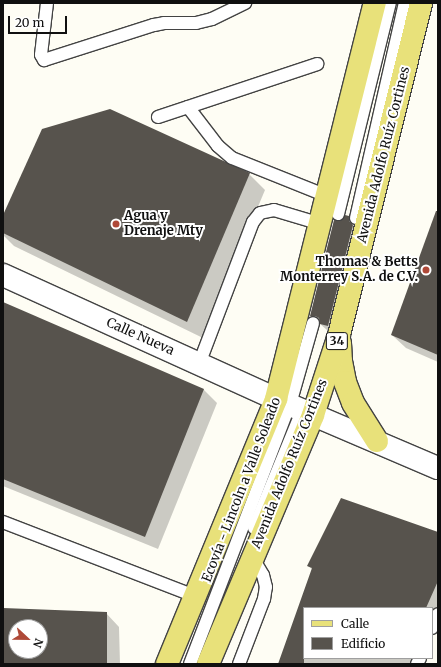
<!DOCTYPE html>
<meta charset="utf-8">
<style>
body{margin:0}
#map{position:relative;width:441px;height:667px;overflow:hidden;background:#fefdf4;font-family:Merriweather,serif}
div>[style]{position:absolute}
.shadow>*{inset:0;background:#0003}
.building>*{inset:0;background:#57534d}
.roads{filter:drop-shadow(1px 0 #434343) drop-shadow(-1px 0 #434343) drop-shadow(0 1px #434343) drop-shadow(0 -1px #434343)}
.service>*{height:12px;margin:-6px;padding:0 6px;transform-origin:6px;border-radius:6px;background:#fff}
.tertiary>*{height:22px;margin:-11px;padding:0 11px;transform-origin:11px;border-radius:11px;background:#fff}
.primary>*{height:22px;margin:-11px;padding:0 11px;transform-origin:11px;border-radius:11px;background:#e8e17a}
.dots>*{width:11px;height:11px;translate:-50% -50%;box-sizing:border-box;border:2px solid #fff;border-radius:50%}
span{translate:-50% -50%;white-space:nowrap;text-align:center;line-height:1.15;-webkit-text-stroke:4px #fff;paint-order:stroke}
.shield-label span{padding:1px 3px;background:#fff;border:1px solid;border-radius:3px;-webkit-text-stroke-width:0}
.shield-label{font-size:12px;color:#101010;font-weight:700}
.street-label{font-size:13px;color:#101010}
.poi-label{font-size:13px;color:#101010;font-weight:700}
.left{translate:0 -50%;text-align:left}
.right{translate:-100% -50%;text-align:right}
.frame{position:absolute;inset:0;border:4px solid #101010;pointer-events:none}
.legend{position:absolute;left:303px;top:607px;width:130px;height:52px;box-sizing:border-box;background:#fff;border:1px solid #9f9f9f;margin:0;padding:5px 7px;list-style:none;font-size:12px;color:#101010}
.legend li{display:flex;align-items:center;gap:8px;height:20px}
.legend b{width:20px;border:1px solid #9f9f9f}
.north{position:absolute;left:8px;top:619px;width:40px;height:40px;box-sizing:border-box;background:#fff;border:1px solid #9f9f9f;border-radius:50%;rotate:112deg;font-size:11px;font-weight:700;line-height:16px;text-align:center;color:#101010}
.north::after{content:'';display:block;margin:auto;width:14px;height:18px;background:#af4938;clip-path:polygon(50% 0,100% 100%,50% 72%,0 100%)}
.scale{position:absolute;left:8px;top:16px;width:59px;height:18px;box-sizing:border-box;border:2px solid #101010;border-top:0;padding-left:5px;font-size:12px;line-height:14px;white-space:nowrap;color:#101010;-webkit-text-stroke:3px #fff;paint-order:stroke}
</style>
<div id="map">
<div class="shadow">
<div style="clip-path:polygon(249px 174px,265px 190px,203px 338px,14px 246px,3px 235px,3px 217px)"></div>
<div style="clip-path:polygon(438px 208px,438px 362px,406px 348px,392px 335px)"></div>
<div style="clip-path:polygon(348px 217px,362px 231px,335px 337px,311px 316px,340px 222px)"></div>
<div style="clip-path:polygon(3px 303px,204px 390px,217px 403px,158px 549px,3px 486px)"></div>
<div style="clip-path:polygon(438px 533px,438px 624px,432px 638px,432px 608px,304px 608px,304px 658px,423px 658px,421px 664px,279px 664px,313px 570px,308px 566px)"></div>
<div style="clip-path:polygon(evenodd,3px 610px,106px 613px,119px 627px,120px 664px,3px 664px,3px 610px,16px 627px,40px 627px,40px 651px,16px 651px,16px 627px)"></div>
</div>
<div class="building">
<div style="clip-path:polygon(110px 109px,250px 173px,187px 322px,3px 233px,3px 215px,42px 129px)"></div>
<div style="clip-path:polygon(436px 211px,438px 211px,438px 355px,391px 335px)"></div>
<div style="clip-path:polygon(345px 215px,349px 216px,349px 221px,353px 225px,328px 326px,320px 324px,319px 318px,315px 316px,310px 316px,334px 220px,340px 221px)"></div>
<div style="clip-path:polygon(3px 302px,204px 389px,145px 537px,3px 479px)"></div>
<div style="clip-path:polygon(341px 498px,438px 532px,438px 581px,426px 608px,304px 608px,304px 664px,278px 664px,312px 568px,307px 566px)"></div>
<div style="clip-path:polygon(evenodd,3px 608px,107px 612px,107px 664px,3px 664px,3px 608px,16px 627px,40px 627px,40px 651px,16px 651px,16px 627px)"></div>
</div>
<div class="roads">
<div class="service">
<div style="left:47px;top:3px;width:52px;rotate:96.6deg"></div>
<div style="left:41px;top:55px;width:6px;rotate:59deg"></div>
<div style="left:44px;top:60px;width:115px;rotate:-17.7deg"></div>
<div style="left:154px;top:25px;width:10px;rotate:-11deg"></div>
<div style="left:164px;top:23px;width:32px"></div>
<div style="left:196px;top:23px;width:16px;rotate:-14deg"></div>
<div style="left:212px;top:19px;width:37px;rotate:-26deg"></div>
<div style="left:188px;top:107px;width:49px;rotate:52.4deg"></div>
<div style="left:218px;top:146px;width:18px;rotate:41deg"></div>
<div style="left:232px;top:158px;width:102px;rotate:21.8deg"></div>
<div style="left:158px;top:117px;width:168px;rotate:-18.4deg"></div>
<div style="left:338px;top:214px;width:217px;rotate:-76.2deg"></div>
<div style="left:356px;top:218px;width:221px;rotate:-77.2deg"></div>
<div style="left:199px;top:364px;width:152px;rotate:-69.2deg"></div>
<div style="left:253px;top:222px;width:11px;rotate:-52deg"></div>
<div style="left:260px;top:213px;width:14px;rotate:-12deg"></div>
<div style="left:274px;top:210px;width:49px;rotate:16.6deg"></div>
<div style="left:3px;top:522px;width:206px;rotate:21.1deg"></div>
<div style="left:254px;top:528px;width:132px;rotate:-67.7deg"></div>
<div style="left:432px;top:628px;width:15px;rotate:-67deg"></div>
<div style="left:190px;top:664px;width:279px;rotate:-69deg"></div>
<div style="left:290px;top:404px;width:84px;rotate:-74.1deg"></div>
<div style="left:239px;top:664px;width:70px;rotate:-69deg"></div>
<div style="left:264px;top:599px;width:12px;rotate:-81deg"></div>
<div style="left:266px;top:587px;width:12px;rotate:-104deg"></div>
<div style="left:263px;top:575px;width:21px;rotate:-121deg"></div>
<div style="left:417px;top:664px;width:7px;rotate:-63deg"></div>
</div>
<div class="tertiary">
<div style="left:3px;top:275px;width:300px;rotate:24.4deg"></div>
<div style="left:276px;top:399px;width:176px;rotate:23.1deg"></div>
</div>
<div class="primary">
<div style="left:340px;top:343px;width:18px;rotate:87deg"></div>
<div style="left:341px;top:361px;width:21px;rotate:79deg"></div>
<div style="left:345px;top:382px;width:22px;rotate:69deg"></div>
<div style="left:353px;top:403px;width:45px;rotate:57.7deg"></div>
<div style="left:167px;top:664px;width:287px;rotate:-67.6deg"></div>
<div style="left:276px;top:399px;width:408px;rotate:-76deg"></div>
<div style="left:208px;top:664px;width:270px;rotate:-67.1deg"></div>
<div style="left:313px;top:415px;width:84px;rotate:-72deg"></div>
<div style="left:339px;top:335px;width:342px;rotate:-76.1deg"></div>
</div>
</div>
<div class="dots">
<div style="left:116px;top:224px;background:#af4938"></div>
<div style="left:426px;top:270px;background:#af4938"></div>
</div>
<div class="shield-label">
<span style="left:337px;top:341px">34</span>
</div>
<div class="street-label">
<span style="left:384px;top:155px;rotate:-76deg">Avenida Adolfo Ruíz Cortines</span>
<span style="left:140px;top:337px;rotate:24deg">Calle Nueva</span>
<span style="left:290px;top:464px;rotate:-68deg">Avenida Adolfo Ruíz Cortines</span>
<span style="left:242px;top:490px;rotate:-69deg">Ecovía - Lincoln a Valle Soleado</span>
</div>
<div class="poi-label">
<span class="left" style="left:124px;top:224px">Agua y<br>Drenaje Mty</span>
<span class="right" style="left:418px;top:270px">Thomas &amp; Betts<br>Monterrey S.A. de C.V.</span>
</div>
<div class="frame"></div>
<ul class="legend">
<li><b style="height:5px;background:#e8e17a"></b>Calle</li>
<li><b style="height:11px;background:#57534d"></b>Edificio</li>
</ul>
<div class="north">N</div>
<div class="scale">20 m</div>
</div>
